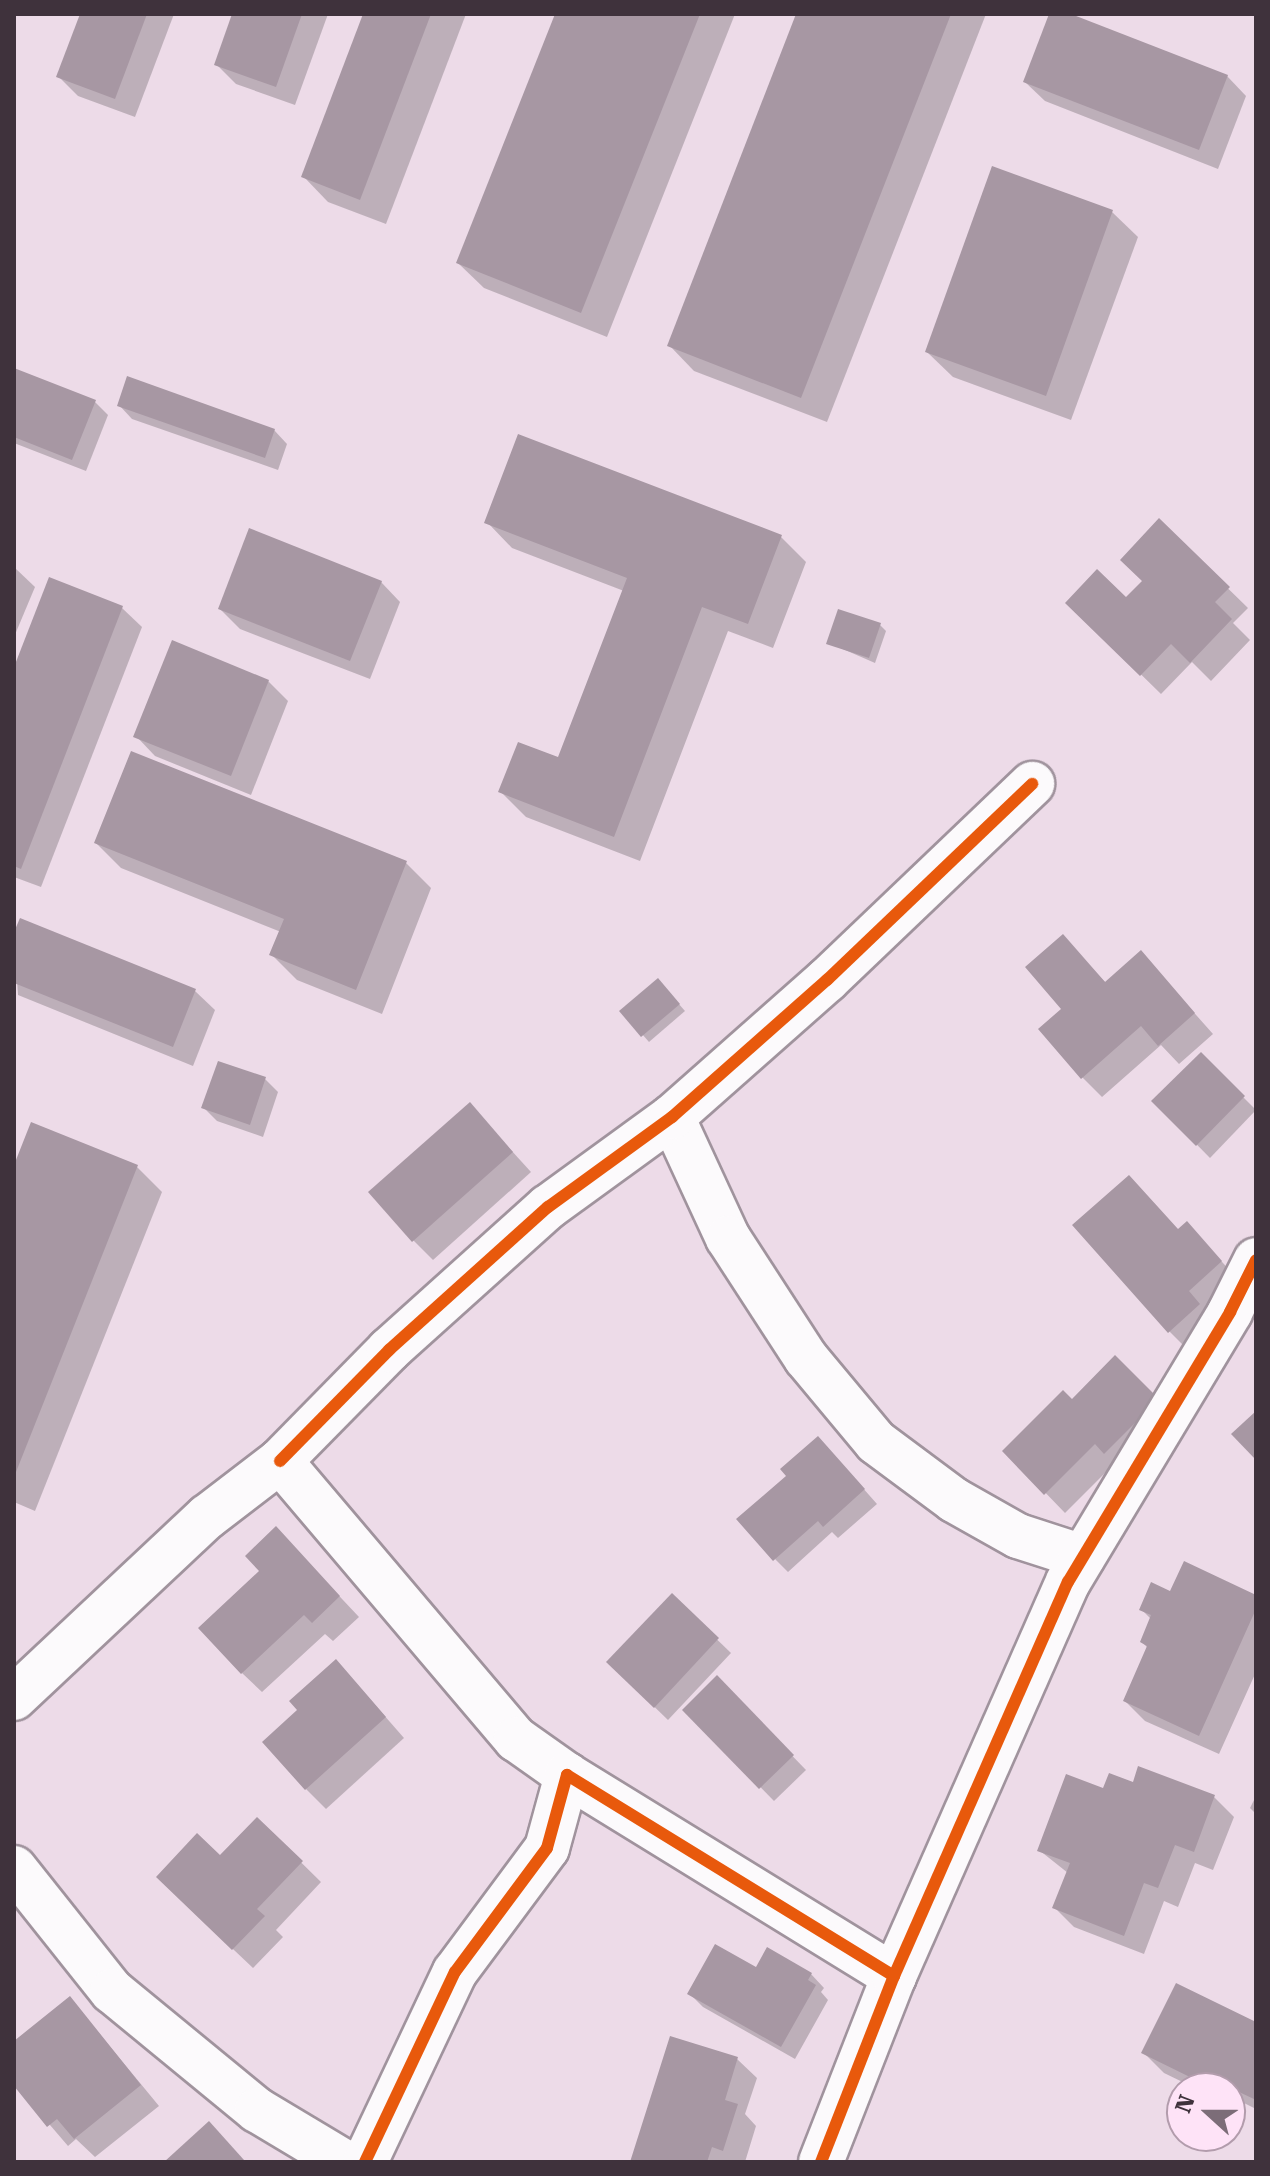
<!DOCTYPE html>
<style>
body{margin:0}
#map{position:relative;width:1270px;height:2176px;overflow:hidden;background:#eddbe8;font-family:"Roboto Serif",serif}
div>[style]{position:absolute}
.shadow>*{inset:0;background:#0003}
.building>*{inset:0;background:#a797a3}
.roads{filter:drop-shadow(2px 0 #a0939d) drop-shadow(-2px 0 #a0939d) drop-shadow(0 2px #a0939d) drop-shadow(0 -2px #a0939d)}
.street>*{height:44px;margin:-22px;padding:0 22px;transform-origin:22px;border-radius:22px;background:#fcfafc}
.cycleway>*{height:12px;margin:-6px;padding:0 6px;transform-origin:6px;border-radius:6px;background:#e8590c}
span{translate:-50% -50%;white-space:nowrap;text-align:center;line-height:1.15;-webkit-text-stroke:8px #fee3f7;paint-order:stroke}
.frame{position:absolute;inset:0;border:16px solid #3f323c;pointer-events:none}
.north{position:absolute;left:1166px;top:2072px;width:80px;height:80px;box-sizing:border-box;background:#fee3f7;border:2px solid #b29cac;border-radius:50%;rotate:291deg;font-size:22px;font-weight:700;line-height:32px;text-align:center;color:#3f323c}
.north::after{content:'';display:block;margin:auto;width:28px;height:36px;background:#7c6d78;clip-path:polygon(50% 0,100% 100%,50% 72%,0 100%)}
</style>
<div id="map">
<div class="shadow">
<div style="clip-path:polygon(82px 14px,174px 14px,135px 117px,78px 96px,59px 77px)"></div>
<div style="clip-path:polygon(234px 14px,328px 14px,295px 105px,236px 84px,216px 64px)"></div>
<div style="clip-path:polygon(365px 14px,466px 14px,386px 224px,328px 202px,303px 176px)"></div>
<div style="clip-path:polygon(557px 14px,735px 14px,607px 337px,484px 288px,458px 263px)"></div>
<div style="clip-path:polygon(798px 14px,986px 14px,827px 422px,694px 371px,669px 345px)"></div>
<div style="clip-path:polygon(1051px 14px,1066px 14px,1227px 76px,1246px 96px,1218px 169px,1045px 101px,1025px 82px)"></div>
<div style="clip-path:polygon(1112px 212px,1138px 237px,1071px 420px,953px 377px,927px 352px)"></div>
<div style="clip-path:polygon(14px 370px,95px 402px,108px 415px,86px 471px,14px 443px)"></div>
<div style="clip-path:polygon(119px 405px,274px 430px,287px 444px,278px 470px,132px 419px)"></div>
<div style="clip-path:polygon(1159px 521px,1248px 608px,1233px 623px,1250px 640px,1211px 681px,1192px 662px,1161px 694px,1068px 603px,1126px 600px,1144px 581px)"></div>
<div style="clip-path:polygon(487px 522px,781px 537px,806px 562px,773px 648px,728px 631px,640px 861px,526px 817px,501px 792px,559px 760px,624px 591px,512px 548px)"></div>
<div style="clip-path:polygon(14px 567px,35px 587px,14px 637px)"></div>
<div style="clip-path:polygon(381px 582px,400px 602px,370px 679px,240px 629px,220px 609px)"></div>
<div style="clip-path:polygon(122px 608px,142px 627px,41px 887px,14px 877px,14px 673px)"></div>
<div style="clip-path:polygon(880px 625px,886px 631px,875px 663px,829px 643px)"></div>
<div style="clip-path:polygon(268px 681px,288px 701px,251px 795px,155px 756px,136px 736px)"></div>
<div style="clip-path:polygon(96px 843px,406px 863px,431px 888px,382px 1014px,297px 980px,272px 955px,281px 932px,121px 868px)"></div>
<div style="clip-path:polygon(14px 937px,195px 991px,215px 1010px,193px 1066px,18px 995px)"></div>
<div style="clip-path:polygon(1063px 937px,1106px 983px,1141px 953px,1213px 1034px,1179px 1064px,1161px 1045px,1102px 1097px,1082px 1077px,1064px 1009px)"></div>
<div style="clip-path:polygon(664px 987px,685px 1011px,649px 1042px,622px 1011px)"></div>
<div style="clip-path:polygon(1201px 1055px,1256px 1110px,1210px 1158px,1154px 1101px)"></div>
<div style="clip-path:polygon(265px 1079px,278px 1092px,263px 1137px,217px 1121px,204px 1108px)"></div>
<div style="clip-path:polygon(470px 1105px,531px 1172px,433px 1260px,413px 1240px)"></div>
<div style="clip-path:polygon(137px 1167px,162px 1192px,35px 1511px,14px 1502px,14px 1171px)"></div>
<div style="clip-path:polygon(1179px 1231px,1206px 1244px,1240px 1282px,1189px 1351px,1169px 1331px)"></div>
<div style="clip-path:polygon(1072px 1401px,1177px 1420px,1116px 1462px,1065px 1513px,1005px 1451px)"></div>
<div style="clip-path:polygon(831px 1452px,877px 1504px,838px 1538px,832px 1532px,788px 1572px,775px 1559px)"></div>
<div style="clip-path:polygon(295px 1549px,359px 1617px,333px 1641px,325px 1634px,262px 1692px,242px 1673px)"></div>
<div style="clip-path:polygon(1171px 1594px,1256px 1597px,1256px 1672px,1219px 1754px,1145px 1721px,1125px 1701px,1148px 1648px,1142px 1642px,1152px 1620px,1142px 1610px)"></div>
<div style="clip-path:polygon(672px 1596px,731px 1653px,668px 1720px,608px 1662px)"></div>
<div style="clip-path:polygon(717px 1678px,806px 1770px,774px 1801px,685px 1710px)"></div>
<div style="clip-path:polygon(355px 1682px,404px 1738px,326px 1809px,306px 1789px)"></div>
<div style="clip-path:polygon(1134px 1784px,1214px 1797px,1234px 1817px,1213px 1870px,1195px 1863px,1178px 1907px,1164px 1901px,1144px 1954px,1074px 1927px,1055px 1908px,1068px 1873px,1039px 1850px,1104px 1791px)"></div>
<div style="clip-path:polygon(1256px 1796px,1256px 1814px,1250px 1808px)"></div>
<div style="clip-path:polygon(257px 1819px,321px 1882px,276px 1930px,283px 1937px,253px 1968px,178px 1897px)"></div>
<div style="clip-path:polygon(757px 1970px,811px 1974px,824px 1988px,821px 1992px,828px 2000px,795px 2059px,703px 2007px,690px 1994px)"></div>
<div style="clip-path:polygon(70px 1998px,159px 2106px,95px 2157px,76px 2139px,68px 2146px,14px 2083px,14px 2043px)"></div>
<div style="clip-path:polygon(1256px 2024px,1256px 2109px,1230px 2096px,1230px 2088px,1195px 2088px,1164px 2073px,1144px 2053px)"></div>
<div style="clip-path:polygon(737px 2059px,757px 2078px,745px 2114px,756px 2126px,745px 2162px,632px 2162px)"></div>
<div style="clip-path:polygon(209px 2124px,245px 2162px,167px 2162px)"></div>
</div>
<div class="building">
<div style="clip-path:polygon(80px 14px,147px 14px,115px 99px,56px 77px)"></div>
<div style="clip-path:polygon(232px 14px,302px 14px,276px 87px,214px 65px)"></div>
<div style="clip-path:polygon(363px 14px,431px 14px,360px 200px,301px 177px)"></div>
<div style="clip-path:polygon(555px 14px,700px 14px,581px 313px,456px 263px)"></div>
<div style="clip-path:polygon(796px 14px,951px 14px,801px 398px,667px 346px)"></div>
<div style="clip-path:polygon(1049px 14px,1071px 14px,1228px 75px,1199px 150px,1023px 82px)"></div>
<div style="clip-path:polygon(992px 166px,1113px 210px,1046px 396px,925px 352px)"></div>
<div style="clip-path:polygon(14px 368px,96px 400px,72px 460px,14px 437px)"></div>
<div style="clip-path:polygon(127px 376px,275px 429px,265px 458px,117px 406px)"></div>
<div style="clip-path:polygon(518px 434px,782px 535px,748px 624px,702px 607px,614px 837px,498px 792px,518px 742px,558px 757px,627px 578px,484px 523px)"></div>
<div style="clip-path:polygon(1159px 518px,1230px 587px,1215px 602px,1232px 619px,1190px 663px,1171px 644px,1140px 676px,1065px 603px,1097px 569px,1126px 597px,1142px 581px,1120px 560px)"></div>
<div style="clip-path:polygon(249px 528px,382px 581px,350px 661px,218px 609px)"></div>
<div style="clip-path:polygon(49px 577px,123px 606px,21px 869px,14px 866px,14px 667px)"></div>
<div style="clip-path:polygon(838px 609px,881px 623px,869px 658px,826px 644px)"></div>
<div style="clip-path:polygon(172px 640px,269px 680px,231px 776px,133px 737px)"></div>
<div style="clip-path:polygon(131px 751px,407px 861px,356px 990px,269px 955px,284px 919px,94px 843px)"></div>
<div style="clip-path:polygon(20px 918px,196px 989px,173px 1047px,14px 983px,14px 932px)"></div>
<div style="clip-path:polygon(1063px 934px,1105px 982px,1141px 950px,1195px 1013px,1158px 1046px,1141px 1026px,1081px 1079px,1038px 1029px,1061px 1009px,1025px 967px)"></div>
<div style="clip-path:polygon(658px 978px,680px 1004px,641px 1037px,619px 1011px)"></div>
<div style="clip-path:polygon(1201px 1052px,1245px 1096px,1196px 1146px,1151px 1101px)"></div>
<div style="clip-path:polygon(218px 1061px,266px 1077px,250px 1125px,201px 1108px)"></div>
<div style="clip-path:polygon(470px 1102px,513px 1152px,412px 1242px,368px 1192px)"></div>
<div style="clip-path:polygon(31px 1122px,138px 1165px,14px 1477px,14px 1165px)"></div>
<div style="clip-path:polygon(1129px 1175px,1178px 1229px,1187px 1221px,1222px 1261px,1189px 1291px,1200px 1304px,1168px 1333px,1072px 1225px)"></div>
<div style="clip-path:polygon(1115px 1355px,1159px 1399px,1104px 1454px,1095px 1444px,1044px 1495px,1002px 1451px,1063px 1390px,1072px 1399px)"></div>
<div style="clip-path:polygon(1256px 1411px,1256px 1460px,1231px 1434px)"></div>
<div style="clip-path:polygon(818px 1436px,865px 1489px,823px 1527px,818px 1521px,773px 1561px,736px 1519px,786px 1476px,780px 1469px)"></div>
<div style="clip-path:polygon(276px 1526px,340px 1596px,312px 1623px,304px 1615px,241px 1674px,198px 1628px,259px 1571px,245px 1556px)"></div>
<div style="clip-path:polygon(1184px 1561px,1256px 1595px,1256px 1609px,1199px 1736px,1123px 1701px,1147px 1646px,1140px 1642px,1151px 1615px,1139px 1610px,1151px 1582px,1170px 1591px)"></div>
<div style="clip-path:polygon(672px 1593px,719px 1638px,654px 1708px,606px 1662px)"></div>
<div style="clip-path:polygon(336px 1659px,386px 1717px,305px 1790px,262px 1742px,297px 1710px,289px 1701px)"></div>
<div style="clip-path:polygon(717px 1675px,794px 1755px,759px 1789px,682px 1710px)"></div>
<div style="clip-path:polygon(1138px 1766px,1215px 1795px,1194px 1852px,1175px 1845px,1158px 1888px,1144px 1883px,1124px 1936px,1052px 1908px,1070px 1863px,1037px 1851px,1066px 1774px,1103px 1788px,1109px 1773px,1133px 1782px)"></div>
<div style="clip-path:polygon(257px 1817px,303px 1861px,257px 1909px,265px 1916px,232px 1950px,156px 1877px,197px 1833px,220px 1855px)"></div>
<div style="clip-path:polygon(715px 1944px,756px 1967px,767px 1947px,812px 1973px,808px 1980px,816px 1985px,781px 2047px,687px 1994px)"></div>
<div style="clip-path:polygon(1176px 1983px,1256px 2022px,1256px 2100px,1199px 2073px,1196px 2080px,1141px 2053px)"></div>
<div style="clip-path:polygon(70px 1996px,141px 2085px,74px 2139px,57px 2119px,47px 2127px,14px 2086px,14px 2041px)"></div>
<div style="clip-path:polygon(670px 2036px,738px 2057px,725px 2100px,738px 2104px,723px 2151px,712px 2147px,707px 2162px,630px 2162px)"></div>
<div style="clip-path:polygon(209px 2121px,244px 2160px,164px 2162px)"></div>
</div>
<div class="roads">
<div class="street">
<div style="left:672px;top:1117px;width:133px;rotate:65.2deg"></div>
<div style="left:728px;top:1238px;width:143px;rotate:57deg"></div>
<div style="left:806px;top:1358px;width:109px;rotate:50.2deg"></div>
<div style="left:876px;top:1442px;width:97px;rotate:36.6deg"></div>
<div style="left:954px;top:1500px;width:73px;rotate:29.4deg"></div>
<div style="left:1018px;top:1536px;width:68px;rotate:17.9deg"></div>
<div style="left:280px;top:1461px;width:156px;rotate:-45.5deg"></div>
<div style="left:389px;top:1350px;width:214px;rotate:-42deg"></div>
<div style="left:548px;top:1207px;width:153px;rotate:-36deg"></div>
<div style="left:672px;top:1117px;width:207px;rotate:-41.5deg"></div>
<div style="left:827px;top:980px;width:284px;rotate:-43.7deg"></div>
<div style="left:14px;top:1698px;width:265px;rotate:-43.2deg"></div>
<div style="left:207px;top:1517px;width:92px;rotate:-37.5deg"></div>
<div style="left:280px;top:1461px;width:365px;rotate:49.7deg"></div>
<div style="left:516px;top:1739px;width:62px;rotate:35.2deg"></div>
<div style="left:14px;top:1868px;width:157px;rotate:51.5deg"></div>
<div style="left:112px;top:1991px;width:188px;rotate:39.4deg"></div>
<div style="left:257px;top:2110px;width:101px;rotate:30.9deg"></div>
<div style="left:365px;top:2162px;width:210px;rotate:-64.7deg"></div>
<div style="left:455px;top:1972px;width:154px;rotate:-53.4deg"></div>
<div style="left:547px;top:1848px;width:76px;rotate:-74.7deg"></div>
<div style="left:567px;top:1775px;width:384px;rotate:31.6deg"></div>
<div style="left:821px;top:2162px;width:200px;rotate:-68.6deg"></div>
<div style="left:894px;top:1976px;width:431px;rotate:-66.2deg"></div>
<div style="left:1068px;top:1582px;width:315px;rotate:-59deg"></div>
<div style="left:1230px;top:1312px;width:58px;rotate:-63.4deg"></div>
</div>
</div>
<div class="cycleway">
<div style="left:280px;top:1461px;width:156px;rotate:-45.5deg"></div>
<div style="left:389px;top:1350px;width:214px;rotate:-42deg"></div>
<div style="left:548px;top:1207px;width:153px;rotate:-36deg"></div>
<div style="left:672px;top:1117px;width:207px;rotate:-41.5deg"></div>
<div style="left:827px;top:980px;width:284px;rotate:-43.7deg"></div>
<div style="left:365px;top:2162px;width:210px;rotate:-64.7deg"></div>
<div style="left:455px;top:1972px;width:154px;rotate:-53.4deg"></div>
<div style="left:547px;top:1848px;width:76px;rotate:-74.7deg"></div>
<div style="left:567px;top:1775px;width:384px;rotate:31.6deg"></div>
<div style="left:821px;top:2162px;width:200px;rotate:-68.6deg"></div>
<div style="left:894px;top:1976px;width:431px;rotate:-66.2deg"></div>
<div style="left:1068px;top:1582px;width:315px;rotate:-59deg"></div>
<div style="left:1230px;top:1312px;width:58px;rotate:-63.4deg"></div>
</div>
<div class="frame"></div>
<div class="north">N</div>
</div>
